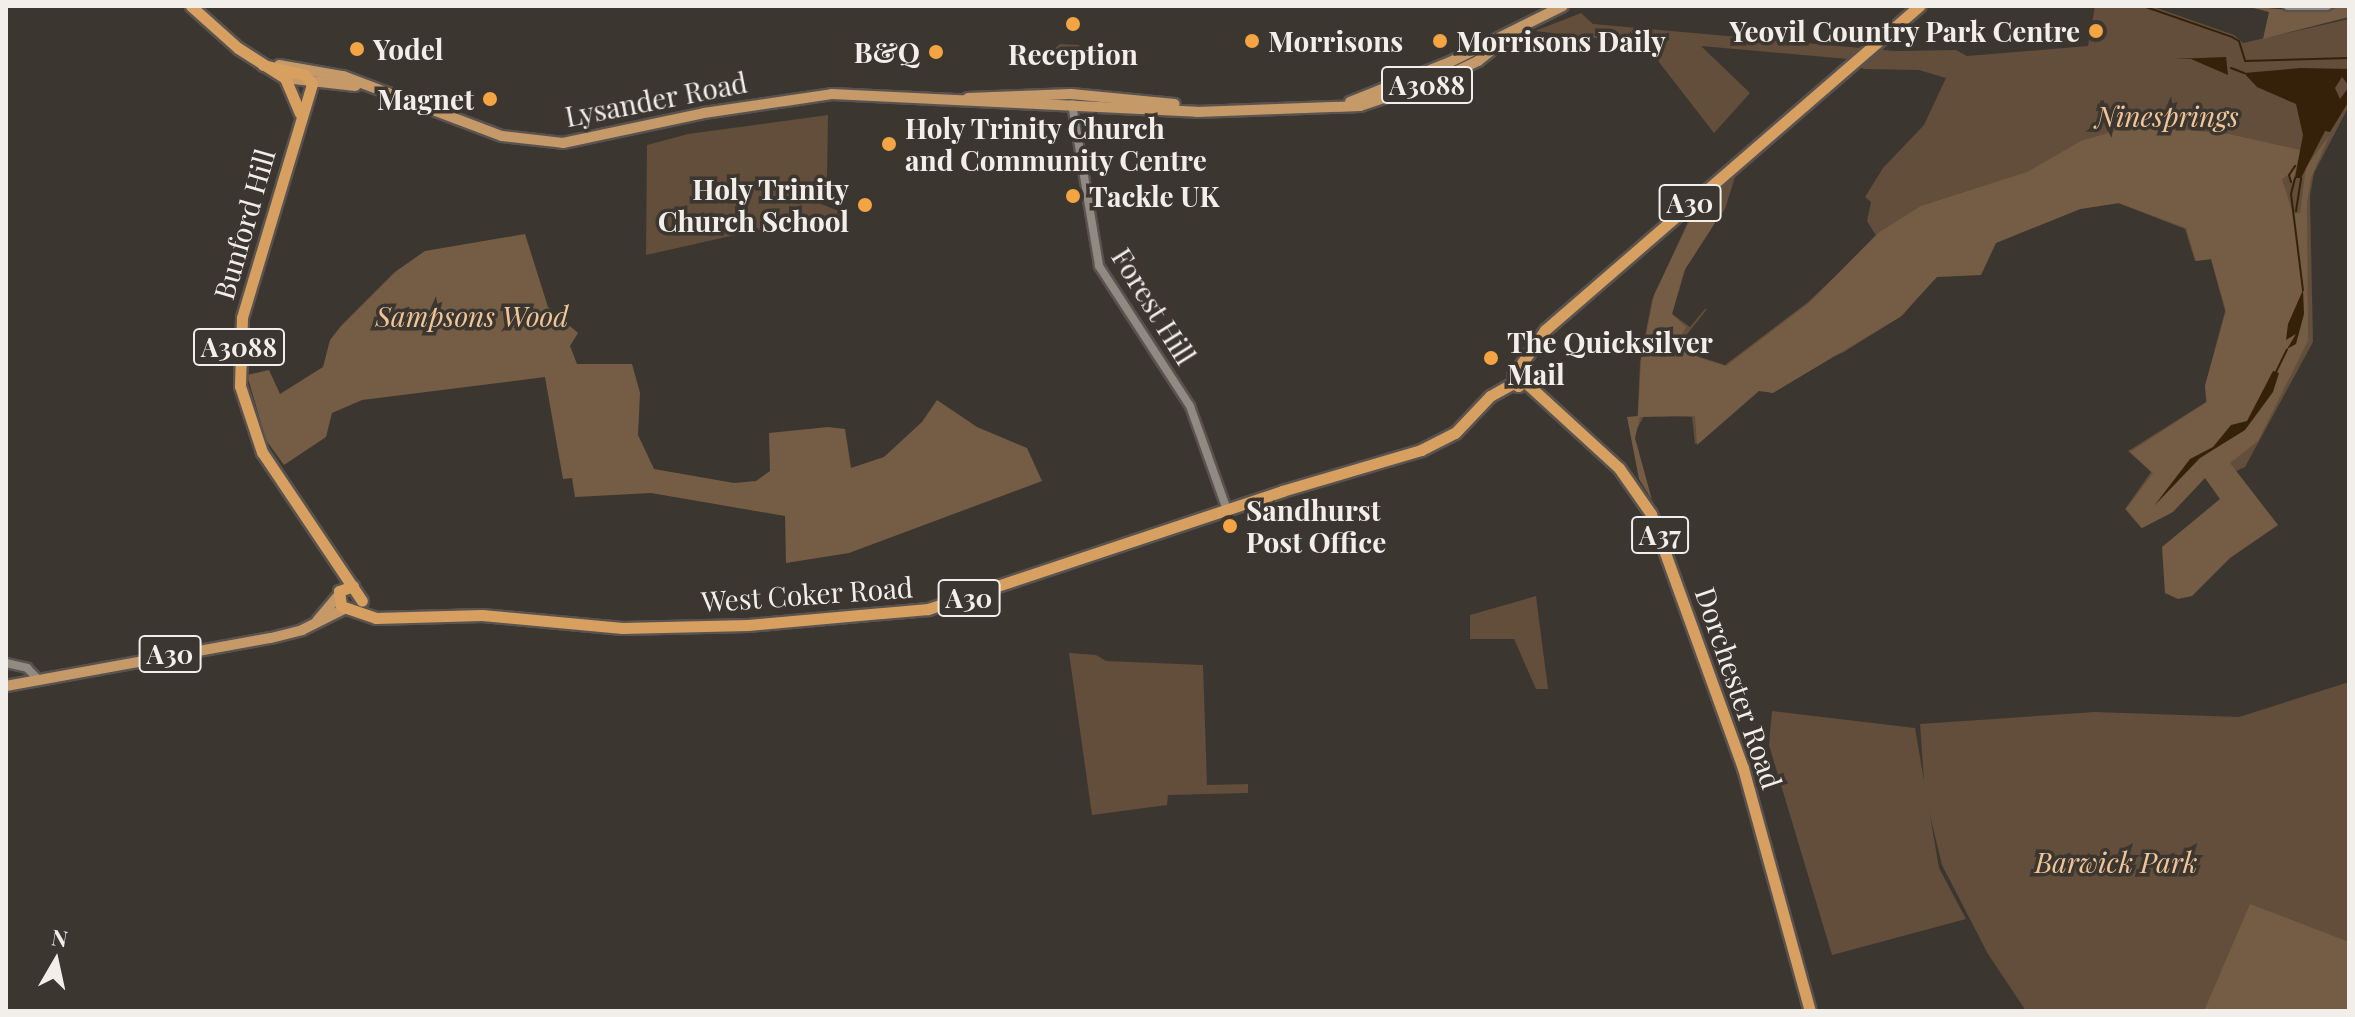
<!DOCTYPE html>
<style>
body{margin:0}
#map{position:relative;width:2355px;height:1017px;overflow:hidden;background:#3c3630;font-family:"Playfair Display",serif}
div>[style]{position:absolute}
.green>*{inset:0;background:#624e3a}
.forest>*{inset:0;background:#755d45}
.water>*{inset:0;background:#352109}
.stream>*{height:2px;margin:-1px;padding:0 1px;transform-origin:1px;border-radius:1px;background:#352109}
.roads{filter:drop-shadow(2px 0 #59534f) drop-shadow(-2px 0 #59534f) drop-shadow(0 2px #59534f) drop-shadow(0 -2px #59534f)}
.tertiary>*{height:8px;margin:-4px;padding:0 4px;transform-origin:4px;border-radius:4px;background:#918a82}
.primary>*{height:10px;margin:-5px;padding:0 5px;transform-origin:5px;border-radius:5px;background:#c69a68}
.trunk>*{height:11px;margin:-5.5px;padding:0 5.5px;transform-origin:5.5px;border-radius:5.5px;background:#d8a060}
.dots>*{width:22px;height:22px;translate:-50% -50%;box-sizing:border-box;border:4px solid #3c3630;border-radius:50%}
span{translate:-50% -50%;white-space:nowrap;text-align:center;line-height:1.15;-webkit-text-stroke:7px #3c3630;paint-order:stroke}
.shield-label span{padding:2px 6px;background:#3c3630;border:2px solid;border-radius:6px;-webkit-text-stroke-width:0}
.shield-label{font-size:26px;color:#f2eeea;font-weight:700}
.poi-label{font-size:28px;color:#f2eeea;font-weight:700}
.right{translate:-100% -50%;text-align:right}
.left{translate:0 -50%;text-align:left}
.street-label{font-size:28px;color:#f2eeea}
.park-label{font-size:28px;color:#f1c597;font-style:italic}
.frame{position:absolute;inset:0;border:8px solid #f2eeea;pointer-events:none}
.north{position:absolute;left:16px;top:921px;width:80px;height:80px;-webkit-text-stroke:6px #3c3630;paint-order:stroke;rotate:9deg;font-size:22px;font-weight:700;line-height:32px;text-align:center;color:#f2eeea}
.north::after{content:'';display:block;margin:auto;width:28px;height:36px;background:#f2eeea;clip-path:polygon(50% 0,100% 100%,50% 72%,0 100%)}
</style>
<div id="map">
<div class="green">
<div style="clip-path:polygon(2095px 6px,2151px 6px,2234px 35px,2243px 43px,2349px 19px,2349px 106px,2314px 173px,2310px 196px,2313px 342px,2245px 467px,2236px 471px,2224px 459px,2167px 515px,2141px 528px,2125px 509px,2151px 472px,2128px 451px,2206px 402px,2205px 386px,2225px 311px,2211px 259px,2195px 261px,2185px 229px,2118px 203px,2080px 209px,1995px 243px,1936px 276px,1903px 315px,1844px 352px,1758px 390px,1700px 442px,1695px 444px,1692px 417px,1645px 414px,1637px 429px,1640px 362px,1652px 300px,1696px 204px,1731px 174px,1735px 177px,1725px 209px,1690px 254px,1672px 314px,1690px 327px,1705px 309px,1707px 309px,1681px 342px,1700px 357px,1725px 365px,1808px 302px,1877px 237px,1867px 221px,1871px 202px,1865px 197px,1883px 168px,1924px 125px,1946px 78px,1919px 70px,1864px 69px,1848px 59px,1701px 46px,1750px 93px,1714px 133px,1645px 44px,1535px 31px,1581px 13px,1593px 24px,1894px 51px,1956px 50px,1967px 56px,2088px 46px)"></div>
<div style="clip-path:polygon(1060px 44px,1079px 45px,1081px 50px,1062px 57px,1054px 49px)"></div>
<div style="clip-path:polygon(828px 115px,827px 176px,817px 196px,821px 204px,849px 215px,848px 220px,779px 225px,646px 255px,647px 145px,688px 134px)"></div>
<div style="clip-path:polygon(1536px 596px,1548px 689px,1536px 689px,1514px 639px,1470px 639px,1470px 615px)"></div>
<div style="clip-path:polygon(1069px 653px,1096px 655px,1106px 661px,1203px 665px,1207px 785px,1248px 784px,1248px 793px,1168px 795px,1167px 805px,1092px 815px)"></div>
<div style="clip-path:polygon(2349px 682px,2349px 1011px,2026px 1011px,1988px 954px,1942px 865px,1925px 795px,1920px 724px,2095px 712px,2239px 717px)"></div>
<div style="clip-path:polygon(1772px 711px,1915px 728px,1939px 868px,1966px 919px,1832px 955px,1769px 745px)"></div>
</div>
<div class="forest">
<div style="clip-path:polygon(2246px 6px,2311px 12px,2349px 6px,2349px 17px,2263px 39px,2269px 12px)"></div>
<div style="clip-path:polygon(2135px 125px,2229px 134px,2300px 150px,2293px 183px,2288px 175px,2282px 179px,2293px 214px,2300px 213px,2306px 167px,2329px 136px,2311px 178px,2307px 203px,2308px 341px,2258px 441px,2230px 463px,2278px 525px,2230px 558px,2192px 596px,2178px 599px,2165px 593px,2162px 547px,2220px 499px,2205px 478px,2173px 512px,2142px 528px,2126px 509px,2153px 473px,2130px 452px,2207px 402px,2205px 386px,2226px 311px,2211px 259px,2196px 261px,2186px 228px,2119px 203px,2080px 209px,1996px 243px,1981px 275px,1937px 277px,1900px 317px,1773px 393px,1759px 391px,1697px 445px,1695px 416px,1640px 417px,1635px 438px,1652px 500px,1639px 479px,1627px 417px,1638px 416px,1641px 361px,1654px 295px,1691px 218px,1714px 195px,1721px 201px,1709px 218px,1715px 223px,1684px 271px,1672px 314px,1686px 327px,1678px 342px,1700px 358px,1726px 366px,1809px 303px,1878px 233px,1921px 206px,2027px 172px,2081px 141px)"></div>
<div style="clip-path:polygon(525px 234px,548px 307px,578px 333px,570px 346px,577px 364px,632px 364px,640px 393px,638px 435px,654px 469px,734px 483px,756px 481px,770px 471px,769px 433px,828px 427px,845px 429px,851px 468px,884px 457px,922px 422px,937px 400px,977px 427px,1027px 448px,1042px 481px,849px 553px,786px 563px,785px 516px,651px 493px,575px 497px,572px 478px,563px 479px,545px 377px,362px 400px,332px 413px,326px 437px,284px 465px,266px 440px,247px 375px,269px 370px,280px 394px,323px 367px,330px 340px,341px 326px,395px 272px,425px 251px)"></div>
<div style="clip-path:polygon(2250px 904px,2349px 942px,2349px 1011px,2204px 1011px)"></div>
</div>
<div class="water">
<div style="clip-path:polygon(2226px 57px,2228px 75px,2191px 59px,2174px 59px)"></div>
<div style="clip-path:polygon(2301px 68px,2349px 69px,2349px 86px,2342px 77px,2335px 88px,2340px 99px,2349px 87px,2349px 101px,2330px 132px,2325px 131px,2301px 178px,2295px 178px,2303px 135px,2296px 104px,2257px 87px,2244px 73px)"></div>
<div style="clip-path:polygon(2303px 290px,2304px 314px,2296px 344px,2287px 349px,2296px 334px,2286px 340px,2288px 324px)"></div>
<div style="clip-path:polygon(2273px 371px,2279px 373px,2273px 392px,2245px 430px,2200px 458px,2154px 506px,2190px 459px,2213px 447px,2231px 425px,2247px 421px)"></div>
</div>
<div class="stream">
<div style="left:2143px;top:6px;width:94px;rotate:19.2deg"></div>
<div style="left:2232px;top:37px;width:8px;rotate:30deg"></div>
<div style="left:2239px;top:41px;width:21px;rotate:73deg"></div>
<div style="left:2245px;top:61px;width:104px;rotate:-1.7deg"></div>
<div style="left:2231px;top:68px;width:14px;rotate:21deg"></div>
<div style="left:2295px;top:178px;width:16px;rotate:104deg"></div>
<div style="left:2291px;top:194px;width:97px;rotate:82.9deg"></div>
<div style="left:2291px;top:182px;width:7px;rotate:-106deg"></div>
<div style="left:2289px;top:175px;width:11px;rotate:-56deg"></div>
<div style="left:2296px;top:211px;width:33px;rotate:-81deg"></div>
<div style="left:2276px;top:372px;width:25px;rotate:-64deg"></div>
</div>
<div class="roads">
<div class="tertiary">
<div style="left:2288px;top:6px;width:39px"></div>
<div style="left:1072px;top:104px;width:164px;rotate:80.5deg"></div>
<div style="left:1099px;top:266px;width:167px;rotate:57deg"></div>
<div style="left:1190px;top:406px;width:110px;rotate:70.4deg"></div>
<div style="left:6px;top:663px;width:22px;rotate:13deg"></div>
<div style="left:27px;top:668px;width:14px;rotate:45deg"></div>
</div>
<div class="primary">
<div style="left:279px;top:65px;width:65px;rotate:9.8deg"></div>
<div style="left:343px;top:76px;width:170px;rotate:20.7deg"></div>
<div style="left:502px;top:136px;width:61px;rotate:6.5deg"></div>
<div style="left:563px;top:143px;width:144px;rotate:-12deg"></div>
<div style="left:704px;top:113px;width:129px;rotate:-8.4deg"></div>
<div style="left:832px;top:94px;width:365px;rotate:2.8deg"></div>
<div style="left:1197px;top:112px;width:163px;rotate:-2.1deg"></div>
<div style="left:1360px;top:106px;width:84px;rotate:-18.6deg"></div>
<div style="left:1440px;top:79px;width:42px;rotate:-25.3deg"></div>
<div style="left:1478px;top:61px;width:50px;rotate:-38.5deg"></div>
<div style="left:285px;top:78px;width:71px;rotate:6.4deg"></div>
<div style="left:968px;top:98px;width:103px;rotate:-2.2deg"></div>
<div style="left:1071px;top:94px;width:104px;rotate:5.5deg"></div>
<div style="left:1350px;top:102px;width:108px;rotate:-21.8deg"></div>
<div style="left:1450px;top:62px;width:126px;rotate:-26.4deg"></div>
<div style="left:317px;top:621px;width:31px;rotate:-50deg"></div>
<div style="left:6px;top:686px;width:269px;rotate:-10.3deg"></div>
<div style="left:271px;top:638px;width:32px;rotate:-14deg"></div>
<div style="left:302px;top:630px;width:47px;rotate:-26.6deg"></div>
</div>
<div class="trunk">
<div style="left:191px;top:6px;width:63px;rotate:41.8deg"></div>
<div style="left:238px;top:48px;width:56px;rotate:32.6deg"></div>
<div style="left:285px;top:78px;width:38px;rotate:67deg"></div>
<div style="left:263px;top:65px;width:43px;rotate:13.4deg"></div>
<div style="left:305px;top:75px;width:11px;rotate:52deg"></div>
<div style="left:312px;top:84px;width:244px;rotate:106.7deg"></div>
<div style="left:242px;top:318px;width:68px;rotate:91.7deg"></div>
<div style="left:240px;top:386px;width:70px;rotate:71.6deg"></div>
<div style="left:262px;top:452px;width:179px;rotate:56.1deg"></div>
<div style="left:1519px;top:373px;width:9px;rotate:49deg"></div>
<div style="left:1525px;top:380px;width:9px;rotate:139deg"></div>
<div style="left:1518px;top:386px;width:11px;rotate:-117deg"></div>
<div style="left:1513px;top:376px;width:56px;rotate:-55.2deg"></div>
<div style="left:1545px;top:330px;width:495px;rotate:-40.9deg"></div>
<div style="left:1525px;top:382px;width:127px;rotate:42.5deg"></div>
<div style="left:1619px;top:468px;width:56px;rotate:55.2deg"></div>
<div style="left:1651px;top:514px;width:270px;rotate:70.1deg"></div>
<div style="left:1743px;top:768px;width:252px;rotate:74.6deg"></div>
<div style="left:353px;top:586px;width:15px;rotate:160deg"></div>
<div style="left:339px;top:591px;width:15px;rotate:82deg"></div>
<div style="left:341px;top:606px;width:37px;rotate:19deg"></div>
<div style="left:376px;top:618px;width:106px;rotate:-1.6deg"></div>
<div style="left:482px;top:615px;width:141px;rotate:5.3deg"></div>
<div style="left:622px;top:628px;width:126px;rotate:-1.4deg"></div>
<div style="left:748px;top:625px;width:181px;rotate:-5.1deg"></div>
<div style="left:928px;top:609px;width:373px;rotate:-18.4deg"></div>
<div style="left:1282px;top:491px;width:145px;rotate:-16.4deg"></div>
<div style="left:1421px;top:450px;width:38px;rotate:-27deg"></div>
<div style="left:1455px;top:433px;width:51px;rotate:-46.6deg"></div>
<div style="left:1490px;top:396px;width:26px;rotate:-29deg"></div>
</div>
</div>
<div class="dots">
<div style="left:1073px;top:24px;background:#f4a443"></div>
<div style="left:2096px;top:31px;background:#f4a443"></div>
<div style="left:1252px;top:41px;background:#f4a443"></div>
<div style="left:1440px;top:41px;background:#f4a443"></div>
<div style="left:357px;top:49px;background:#f4a443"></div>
<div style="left:936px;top:52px;background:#f4a443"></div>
<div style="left:490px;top:99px;background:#f4a443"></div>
<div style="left:889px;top:144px;background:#f4a443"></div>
<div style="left:1073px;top:196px;background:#f4a443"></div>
<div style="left:865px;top:205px;background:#f4a443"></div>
<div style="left:1491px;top:358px;background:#f4a443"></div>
<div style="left:1230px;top:526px;background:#f4a443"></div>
</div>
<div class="shield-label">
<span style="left:1427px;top:85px">A3088</span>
<span style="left:1690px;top:203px">A30</span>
<span style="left:239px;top:347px">A3088</span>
<span style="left:1660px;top:535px">A37</span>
<span style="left:969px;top:598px">A30</span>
<span style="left:170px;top:654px">A30</span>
</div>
<div class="poi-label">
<span class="right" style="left:2080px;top:31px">Yeovil Country Park Centre</span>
<span class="left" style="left:1268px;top:41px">Morrisons</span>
<span class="left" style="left:1456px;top:41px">Morrisons Daily</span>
<span class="left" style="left:373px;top:49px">Yodel</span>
<span class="right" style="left:920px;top:52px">B&amp;Q</span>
<span style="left:1073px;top:54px">Reception</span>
<span class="right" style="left:474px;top:99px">Magnet</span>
<span class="left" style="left:905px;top:144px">Holy Trinity Church<br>and Community Centre</span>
<span class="right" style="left:849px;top:205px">Holy Trinity<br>Church School</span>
<span class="left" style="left:1089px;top:196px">Tackle UK</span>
<span class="left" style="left:1507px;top:358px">The Quicksilver<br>Mail</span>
<span class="left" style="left:1246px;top:526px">Sandhurst<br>Post Office</span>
</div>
<div class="street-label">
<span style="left:656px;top:99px;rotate:-11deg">Lysander Road</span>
<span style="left:244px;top:224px;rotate:-74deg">Bunford Hill</span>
<span style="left:1154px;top:306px;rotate:58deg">Forest Hill</span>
<span style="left:807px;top:594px;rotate:-4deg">West Coker Road</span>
<span style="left:1739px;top:688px;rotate:71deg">Dorchester Road</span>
</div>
<div class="park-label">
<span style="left:2167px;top:116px">Ninesprings</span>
<span style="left:472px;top:316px">Sampsons Wood</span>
<span style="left:2116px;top:862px">Barwick Park</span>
</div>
<div class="frame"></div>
<div class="north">N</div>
</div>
